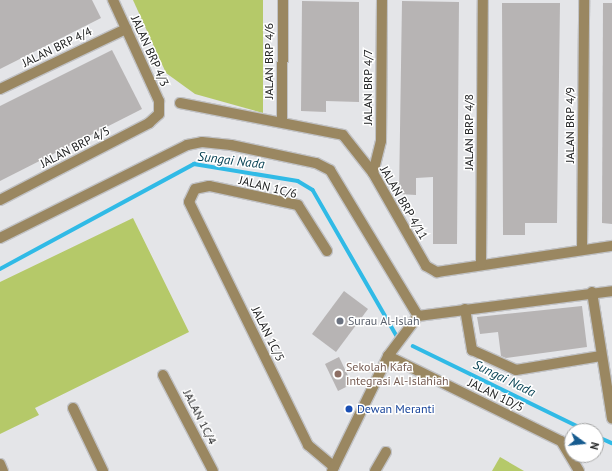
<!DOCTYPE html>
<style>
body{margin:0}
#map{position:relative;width:612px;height:471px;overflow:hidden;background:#e4e5e8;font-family:"PT Sans",sans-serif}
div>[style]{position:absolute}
.green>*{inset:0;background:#b5c969}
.stream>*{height:3.5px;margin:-1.75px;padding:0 1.75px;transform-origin:1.75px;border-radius:1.75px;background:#30bae6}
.building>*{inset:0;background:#b7b4b4}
.roads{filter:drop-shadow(1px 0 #c1c2c5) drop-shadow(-1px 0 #c1c2c5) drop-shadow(0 1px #c1c2c5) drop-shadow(0 -1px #c1c2c5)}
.minor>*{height:10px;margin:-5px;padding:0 5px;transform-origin:5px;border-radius:5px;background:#9a8761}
.dots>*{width:11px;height:11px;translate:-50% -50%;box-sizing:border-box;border:2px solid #fff;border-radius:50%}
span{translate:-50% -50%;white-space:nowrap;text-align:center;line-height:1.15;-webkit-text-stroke:3px #fff;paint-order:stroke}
.street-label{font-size:12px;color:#212223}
.worship-label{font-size:12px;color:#5b616d}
.left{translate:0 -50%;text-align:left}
.education-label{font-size:12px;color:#785e54}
.transit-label{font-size:12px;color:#164399}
.water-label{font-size:13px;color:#023e50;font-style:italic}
.north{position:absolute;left:564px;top:423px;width:40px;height:40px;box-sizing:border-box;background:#fff;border:1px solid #a6a7a7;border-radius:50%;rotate:105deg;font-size:11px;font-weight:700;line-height:16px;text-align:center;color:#212223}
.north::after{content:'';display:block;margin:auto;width:14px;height:18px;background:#165b8f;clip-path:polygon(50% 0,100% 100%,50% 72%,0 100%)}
</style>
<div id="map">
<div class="green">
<div style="clip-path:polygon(133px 0,263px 0,263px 113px,195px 94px,166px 73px)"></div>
<div style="clip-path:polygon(133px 218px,189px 332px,35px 408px,39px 415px,0 434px,0 282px)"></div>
<div style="clip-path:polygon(500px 457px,524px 471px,492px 471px)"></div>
</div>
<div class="stream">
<div style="left:0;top:269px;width:221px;rotate:-28.4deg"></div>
<div style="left:194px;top:164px;width:105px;rotate:9.3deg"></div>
<div style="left:298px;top:181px;width:17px;rotate:31deg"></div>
<div style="left:313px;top:190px;width:168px;rotate:60.1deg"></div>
<div style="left:413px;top:346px;width:194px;rotate:26deg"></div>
<div style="left:596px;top:436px;width:17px;rotate:24deg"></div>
</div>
<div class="building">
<div style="clip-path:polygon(0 0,92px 0,101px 18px,0 69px)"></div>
<div style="clip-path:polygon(302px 1px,359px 2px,359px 102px,326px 101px,326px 112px,301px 111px)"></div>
<div style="clip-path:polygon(402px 1px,459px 2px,457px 244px,433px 244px,433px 177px,416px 178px,416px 195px,399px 194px)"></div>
<div style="clip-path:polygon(502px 3px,560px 3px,557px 223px,525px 223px,525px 235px,503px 235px)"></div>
<div style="clip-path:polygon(603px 3px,612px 3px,612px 224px,602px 223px)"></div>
<div style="clip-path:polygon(112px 50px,142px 109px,0 181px,0 106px)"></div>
<div style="clip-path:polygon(344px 291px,368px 309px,336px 352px,312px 334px)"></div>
<div style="clip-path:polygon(582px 306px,587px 347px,506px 358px,501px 356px,498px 332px,480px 334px,477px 317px)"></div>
<div style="clip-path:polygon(339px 357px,352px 384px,338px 391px,325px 364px)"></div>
</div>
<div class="roads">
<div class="minor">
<div style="left:0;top:89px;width:140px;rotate:-25.5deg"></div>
<div style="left:180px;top:103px;width:166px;rotate:11.1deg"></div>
<div style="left:343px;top:135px;width:48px;rotate:51.7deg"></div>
<div style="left:373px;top:173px;width:107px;rotate:60.3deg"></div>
<div style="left:426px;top:266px;width:13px;rotate:29deg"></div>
<div style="left:437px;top:272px;width:177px;rotate:-8.5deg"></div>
<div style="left:282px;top:121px;width:121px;rotate:-89.5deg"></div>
<div style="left:373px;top:173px;width:33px;rotate:-76deg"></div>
<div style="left:381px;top:141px;width:141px;rotate:-89.6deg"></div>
<div style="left:0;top:200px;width:168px;rotate:-27.3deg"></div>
<div style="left:149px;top:123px;width:13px;rotate:-42deg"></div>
<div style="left:159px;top:114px;width:13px;rotate:-90deg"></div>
<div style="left:159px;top:101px;width:111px;rotate:-114.5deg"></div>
<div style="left:0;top:238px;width:209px;rotate:-26.4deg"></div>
<div style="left:187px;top:145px;width:15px;rotate:-11deg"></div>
<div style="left:202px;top:142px;width:29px;rotate:6deg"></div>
<div style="left:231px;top:145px;width:87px;rotate:12deg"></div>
<div style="left:316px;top:163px;width:16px;rotate:27deg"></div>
<div style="left:330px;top:170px;width:170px;rotate:58.9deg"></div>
<div style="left:582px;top:250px;width:250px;rotate:-89.5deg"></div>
<div style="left:327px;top:251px;width:54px;rotate:-122.2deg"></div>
<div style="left:298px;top:205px;width:91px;rotate:-167.9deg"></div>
<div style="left:209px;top:186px;width:14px;rotate:168deg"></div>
<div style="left:195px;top:189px;width:14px;rotate:115deg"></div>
<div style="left:189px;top:202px;width:271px;rotate:63.9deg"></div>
<div style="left:308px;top:445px;width:34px;rotate:40deg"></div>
<div style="left:481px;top:264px;width:264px;rotate:-89.6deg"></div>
<div style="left:592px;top:292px;width:128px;rotate:81deg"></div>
<div style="left:465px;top:309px;width:42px;rotate:80.3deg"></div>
<div style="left:472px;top:350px;width:48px;rotate:24.4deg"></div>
<div style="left:516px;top:370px;width:86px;rotate:-9.4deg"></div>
<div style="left:418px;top:316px;width:196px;rotate:-7.3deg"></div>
<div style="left:388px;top:356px;width:193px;rotate:26.2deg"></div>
<div style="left:561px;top:441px;width:35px;rotate:59deg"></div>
<div style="left:163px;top:375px;width:108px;rotate:62.5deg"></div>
<div style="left:73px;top:408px;width:70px;rotate:64.5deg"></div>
<div style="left:0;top:464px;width:8px;rotate:67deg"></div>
<div style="left:332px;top:471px;width:128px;rotate:-64deg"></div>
<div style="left:388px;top:356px;width:50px;rotate:-53.1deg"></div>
<div style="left:375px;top:471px;width:22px;rotate:-60deg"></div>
</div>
</div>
<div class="dots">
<div style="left:340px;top:321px;background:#6b7280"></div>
<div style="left:338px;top:374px;background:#8d6e63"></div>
<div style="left:349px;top:409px;background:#1a4fb4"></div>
</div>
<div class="street-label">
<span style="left:57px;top:47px;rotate:-26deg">JALAN BRP 4/4</span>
<span style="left:150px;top:51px;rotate:66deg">JALAN BRP 4/3</span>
<span style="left:269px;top:61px;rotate:-90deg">JALAN BRP 4/6</span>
<span style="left:368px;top:87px;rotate:-90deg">JALAN BRP 4/7</span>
<span style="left:570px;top:125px;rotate:-90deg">JALAN BRP 4/9</span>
<span style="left:469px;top:132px;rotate:-90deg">JALAN BRP 4/8</span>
<span style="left:75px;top:147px;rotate:-27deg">JALAN BRP 4/5</span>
<span style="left:268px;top:187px;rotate:14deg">JALAN 1C/6</span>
<span style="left:404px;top:203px;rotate:60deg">JALAN BRP 4/11</span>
<span style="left:268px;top:334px;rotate:64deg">JALAN 1C/5</span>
<span style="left:496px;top:395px;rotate:26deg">JALAN 1D/5</span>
<span style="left:200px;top:417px;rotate:63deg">JALAN 1C/4</span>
</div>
<div class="worship-label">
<span class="left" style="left:348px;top:321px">Surau Al-Islah</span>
</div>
<div class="education-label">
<span class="left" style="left:346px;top:374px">Sekolah Kafa<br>Integrasi Al-Islahiah</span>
</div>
<div class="transit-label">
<span class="left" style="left:357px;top:409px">Dewan Meranti</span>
</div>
<div class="water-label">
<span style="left:231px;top:161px;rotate:7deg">Sungai Nada</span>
<span style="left:504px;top:379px;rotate:26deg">Sungai Nada</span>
</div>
<div class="north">N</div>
</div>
